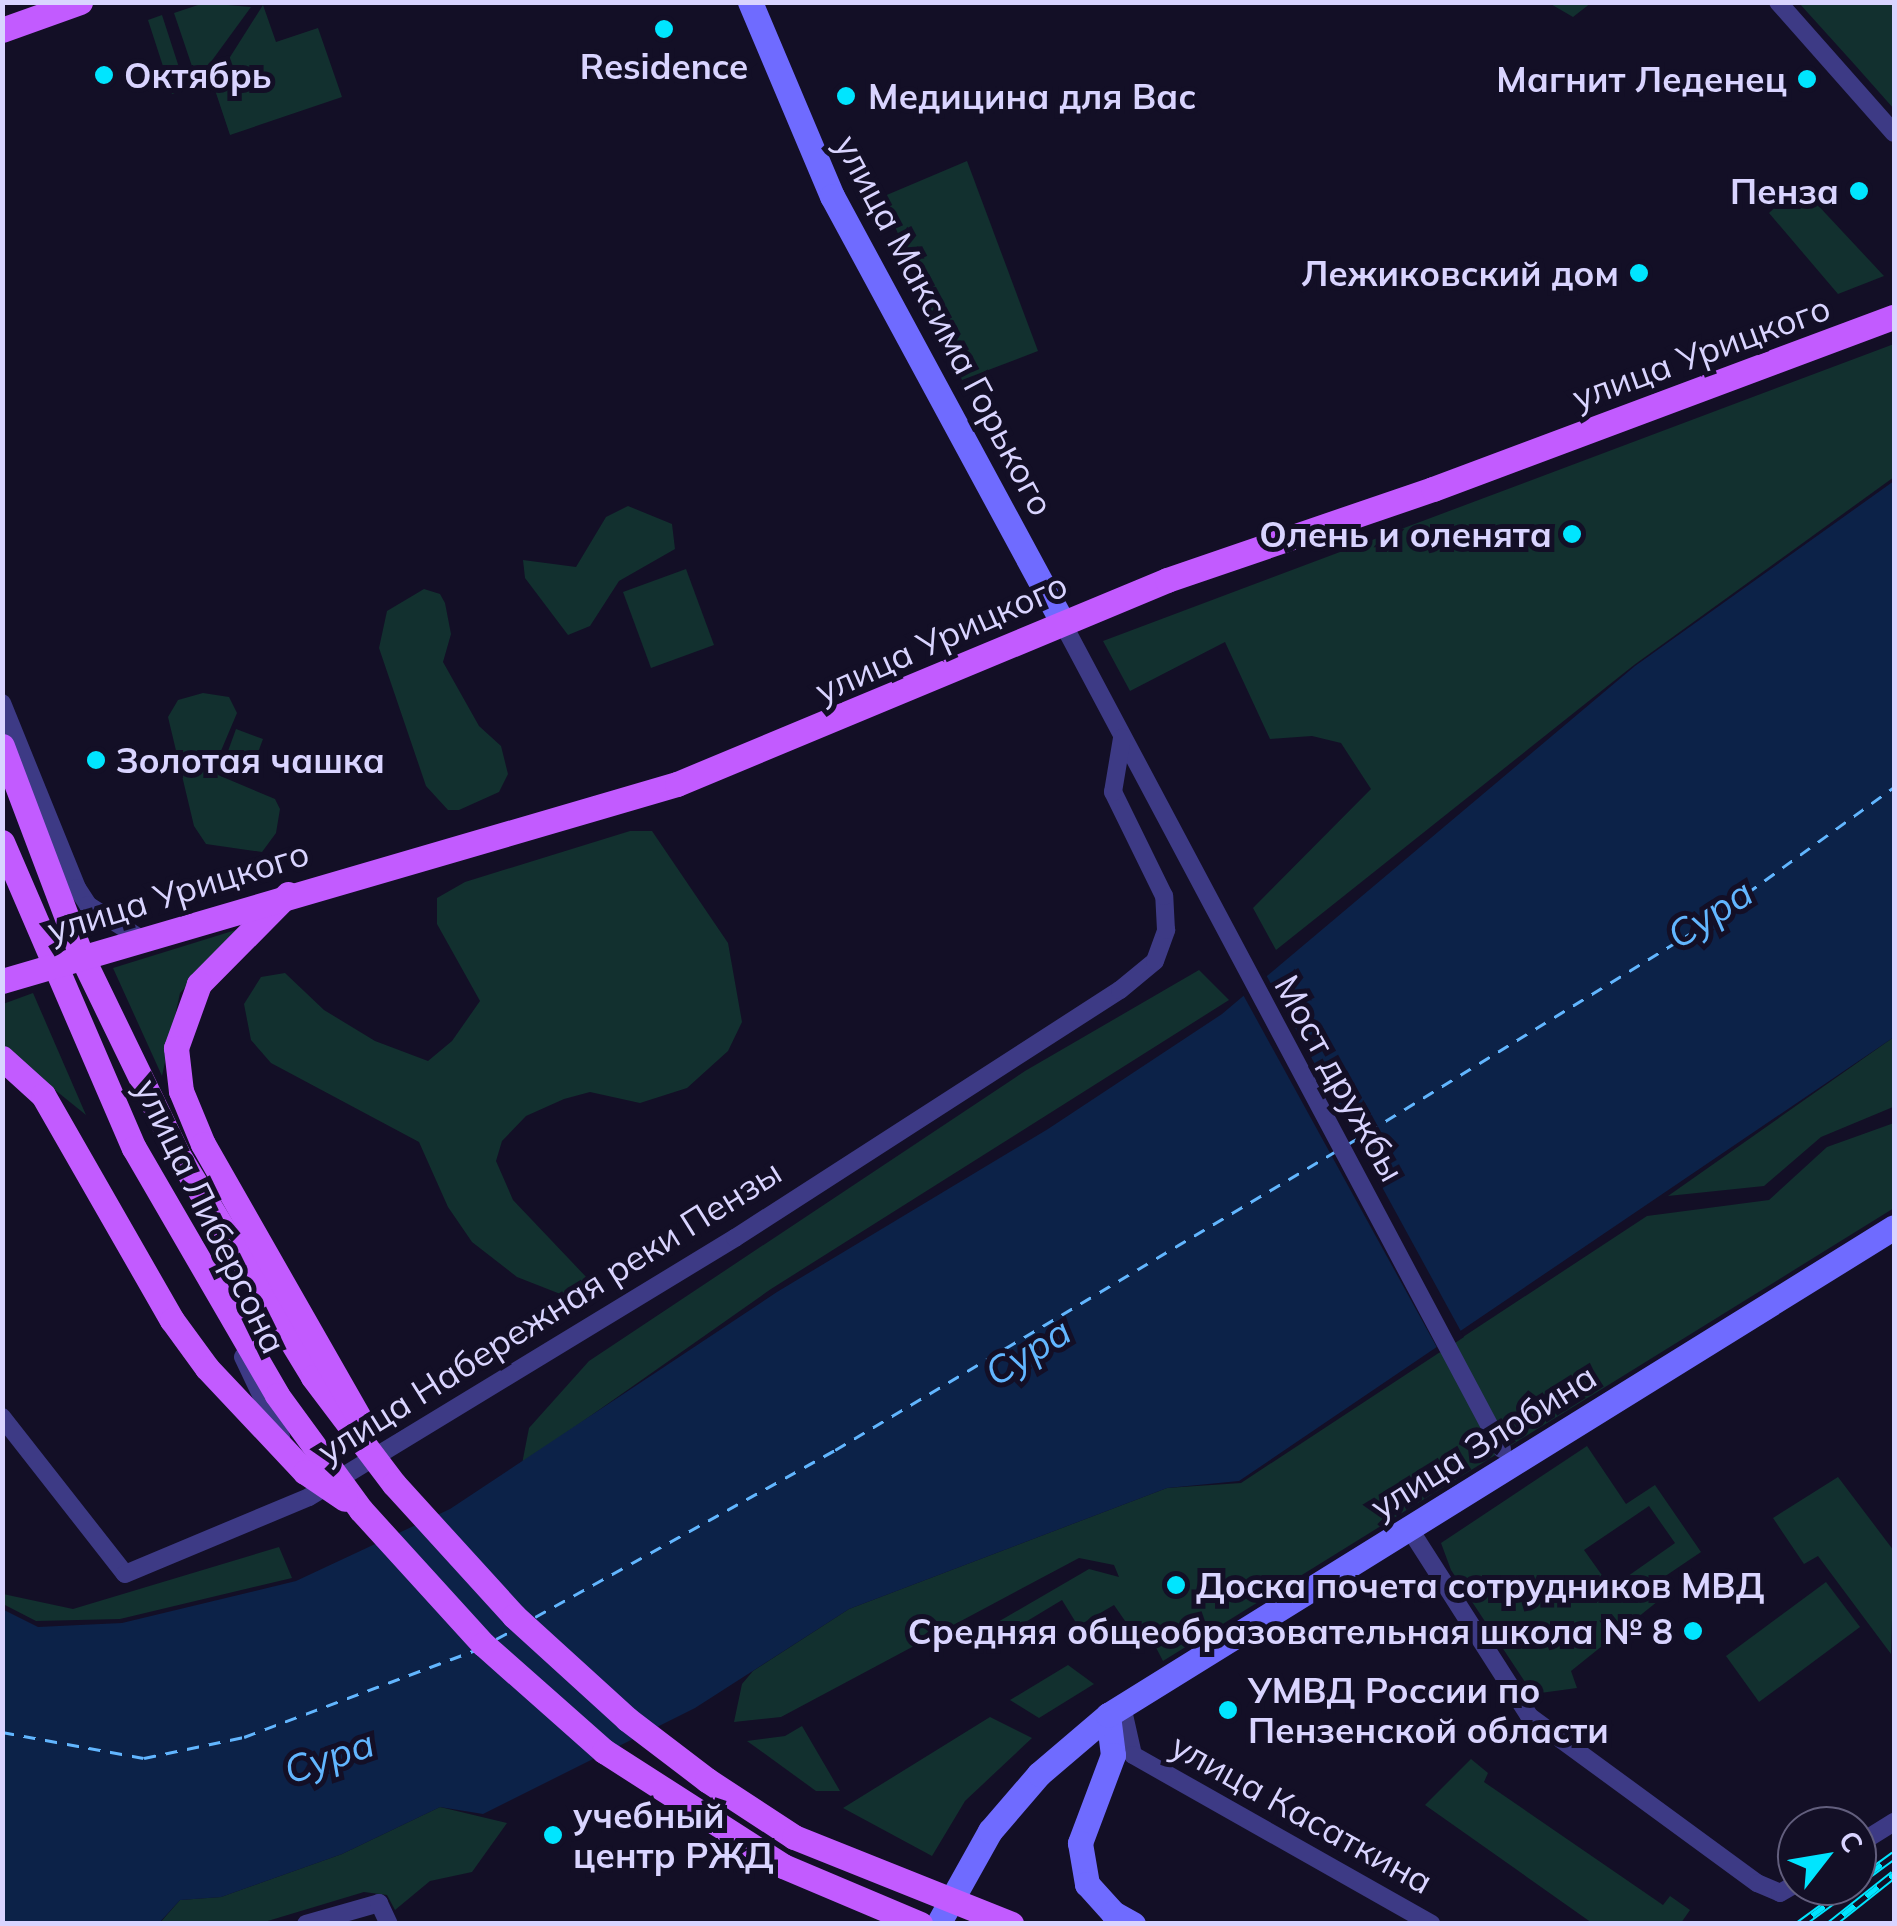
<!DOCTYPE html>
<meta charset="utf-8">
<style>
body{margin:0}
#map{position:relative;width:1897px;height:1926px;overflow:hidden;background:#130f26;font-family:Mulish,sans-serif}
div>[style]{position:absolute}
.green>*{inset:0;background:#12302f}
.water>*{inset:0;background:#0c2248}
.pier>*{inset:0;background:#130f26}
.ferry>*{height:2.5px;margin-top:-1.25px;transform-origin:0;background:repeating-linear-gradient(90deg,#62b6ff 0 12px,transparent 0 22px)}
.street>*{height:18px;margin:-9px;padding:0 9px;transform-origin:9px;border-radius:9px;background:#3d3a85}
.secondary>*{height:25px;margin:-12.5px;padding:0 12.5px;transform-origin:12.5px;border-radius:12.5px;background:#6f6bff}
.primary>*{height:25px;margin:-12.5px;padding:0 12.5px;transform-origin:12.5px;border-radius:12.5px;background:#c25bff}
.rail>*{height:9px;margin-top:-4.5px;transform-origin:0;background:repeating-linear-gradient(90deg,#130f26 0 15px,#00e5ff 0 30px);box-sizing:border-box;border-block:2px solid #00e5ff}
.dots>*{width:28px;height:28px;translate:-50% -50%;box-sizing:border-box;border:5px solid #130f26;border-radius:50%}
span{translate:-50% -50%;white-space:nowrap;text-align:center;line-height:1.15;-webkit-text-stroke:10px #130f26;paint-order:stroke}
.poi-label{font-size:35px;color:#d9d4ff;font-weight:700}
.left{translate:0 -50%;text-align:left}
.right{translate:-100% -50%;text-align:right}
.street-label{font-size:35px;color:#d9d4ff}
.water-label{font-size:38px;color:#62b6ff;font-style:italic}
.frame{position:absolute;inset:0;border:5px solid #d9d4ff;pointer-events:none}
.north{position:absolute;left:1777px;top:1806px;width:100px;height:100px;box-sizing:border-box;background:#130f26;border:2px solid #625e7d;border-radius:50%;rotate:59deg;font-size:28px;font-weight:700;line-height:40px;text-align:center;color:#d9d4ff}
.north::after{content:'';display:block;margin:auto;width:35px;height:45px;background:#00e5ff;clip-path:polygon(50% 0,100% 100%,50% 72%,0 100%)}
</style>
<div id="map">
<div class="green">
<div style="clip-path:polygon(204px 3px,251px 7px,197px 81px,174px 13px)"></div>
<div style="clip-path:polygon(1549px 3px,1591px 3px,1573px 17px)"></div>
<div style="clip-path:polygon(1799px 3px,1894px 3px,1894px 109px,1855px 65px)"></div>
<div style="clip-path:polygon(263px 5px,276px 42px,318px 28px,342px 97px,230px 135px,213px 84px)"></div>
<div style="clip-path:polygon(162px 15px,186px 89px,172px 94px,148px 20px)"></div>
<div style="clip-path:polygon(967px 161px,1038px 351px,962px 380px,882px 197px)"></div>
<div style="clip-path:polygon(1799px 185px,1884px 276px,1838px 294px,1769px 213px)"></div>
<div style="clip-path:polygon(1894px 344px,1894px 477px,1634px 665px,1276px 950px,1253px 908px,1371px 789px,1341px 743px,1312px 736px,1270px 739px,1225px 642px,1130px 691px,1103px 641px)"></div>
<div style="clip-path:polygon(628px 506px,672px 524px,675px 549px,619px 581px,590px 626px,568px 635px,525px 578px,523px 560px,576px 567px,606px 517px)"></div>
<div style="clip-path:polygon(686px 569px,714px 645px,651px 668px,623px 592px)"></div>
<div style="clip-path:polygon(424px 589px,440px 594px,445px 603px,451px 634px,443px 662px,479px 726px,501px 746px,508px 774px,499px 792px,459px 810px,448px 810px,426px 786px,379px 648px,387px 611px)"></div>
<div style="clip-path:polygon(203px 693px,229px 697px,237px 713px,215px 765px,218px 775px,275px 799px,280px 809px,276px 833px,262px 852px,206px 844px,194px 826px,168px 717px,178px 700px)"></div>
<div style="clip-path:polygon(236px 729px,263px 739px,250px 774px,223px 765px)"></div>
<div style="clip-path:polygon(630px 831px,652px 831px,728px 943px,742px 1022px,728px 1051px,687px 1088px,640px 1103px,590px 1092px,564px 1099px,526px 1116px,502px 1141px,496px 1161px,513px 1200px,589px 1280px,583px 1295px,568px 1297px,517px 1277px,472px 1242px,448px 1207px,419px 1142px,271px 1063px,251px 1040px,244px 1004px,261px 977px,285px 973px,324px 1010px,375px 1041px,428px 1061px,452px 1041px,480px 1001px,437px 924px,437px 898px,465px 882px)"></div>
<div style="clip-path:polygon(239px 929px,180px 993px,162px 1076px,113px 968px)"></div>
<div style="clip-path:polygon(1199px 970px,1229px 1000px,771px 1289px,522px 1464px,529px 1428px,589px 1361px,1025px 1071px)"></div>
<div style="clip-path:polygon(33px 993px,86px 1115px,3px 1048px,3px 1004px)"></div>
<div style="clip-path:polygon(1894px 1037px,1893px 1107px,1821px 1137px,1764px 1186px,1668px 1196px)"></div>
<div style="clip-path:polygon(1894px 1123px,1894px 1208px,1163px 1661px,1151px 1638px,1141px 1644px,1114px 1605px,1078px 1626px,1062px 1600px,991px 1643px,984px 1630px,1089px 1569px,1119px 1577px,1114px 1565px,1079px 1558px,781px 1717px,734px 1722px,742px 1684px,753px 1671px,849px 1609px,1167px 1488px,1241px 1483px,1647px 1216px,1769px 1200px,1827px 1147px)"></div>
<div style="clip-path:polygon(evenodd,1587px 1446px,1626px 1504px,1655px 1485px,1701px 1552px,1661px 1579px,1668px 1593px,1571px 1671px,1577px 1688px,1533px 1694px,1451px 1570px,1441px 1543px,1587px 1446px,1649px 1506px,1675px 1543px,1611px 1588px,1584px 1550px,1649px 1506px)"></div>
<div style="clip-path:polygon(1838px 1477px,1894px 1551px,1891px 1654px,1818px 1556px,1804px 1564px,1773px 1518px)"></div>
<div style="clip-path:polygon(279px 1547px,292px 1578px,120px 1619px,36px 1621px,3px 1604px,3px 1594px,73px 1609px)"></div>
<div style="clip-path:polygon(1826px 1582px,1860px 1627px,1759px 1702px,1726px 1656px)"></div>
<div style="clip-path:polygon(1068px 1665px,1094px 1684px,1039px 1718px,1010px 1700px)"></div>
<div style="clip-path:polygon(990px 1717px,1032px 1738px,965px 1801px,932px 1856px,843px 1808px)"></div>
<div style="clip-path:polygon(802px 1726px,840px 1791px,816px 1791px,747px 1741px,785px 1736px)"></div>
<div style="clip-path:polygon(1471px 1759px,1488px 1773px,1484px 1782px,1663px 1905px,1670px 1896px,1690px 1910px,1681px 1923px,1592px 1923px,1425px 1805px)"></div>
<div style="clip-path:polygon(440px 1807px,507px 1823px,472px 1872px,430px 1881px,395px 1910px,387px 1895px,364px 1892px,261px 1923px,159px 1924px,180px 1900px,221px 1897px,342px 1854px)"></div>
</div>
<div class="water">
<div style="clip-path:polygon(1894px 481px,1894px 1037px,1239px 1481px,1167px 1488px,849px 1609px,695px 1708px,483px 1814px,440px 1807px,342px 1854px,221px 1897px,180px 1900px,159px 1923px,3px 1923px,2px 1609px,38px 1627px,122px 1623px,296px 1581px,450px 1509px,777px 1292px,1048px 1129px,1222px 1014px,1635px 666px)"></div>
</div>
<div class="pier">
<div style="clip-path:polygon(1264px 971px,1464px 1337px,1440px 1353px,1241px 991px)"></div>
</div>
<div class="ferry">
<div style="left:1348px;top:1144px;width:405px;rotate:-31.6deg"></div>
<div style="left:1693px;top:932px;width:248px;rotate:-35.8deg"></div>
<div style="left:535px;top:1617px;width:343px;rotate:-29.1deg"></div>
<div style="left:835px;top:1450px;width:583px;rotate:-30.83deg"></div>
<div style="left:496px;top:1639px;width:17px;rotate:-28deg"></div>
<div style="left:2px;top:1732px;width:144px;rotate:10.4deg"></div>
<div style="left:144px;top:1758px;width:102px;rotate:-11.9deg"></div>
<div style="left:244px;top:1737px;width:248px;rotate:-20.6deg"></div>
</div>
<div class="street">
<div style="left:1778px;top:2px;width:175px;rotate:48.5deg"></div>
<div style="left:1062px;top:622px;width:937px;rotate:61.99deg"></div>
<div style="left:2px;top:703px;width:200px;rotate:67.9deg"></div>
<div style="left:77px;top:888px;width:20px;rotate:57deg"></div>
<div style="left:88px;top:905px;width:59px;rotate:32.6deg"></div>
<div style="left:243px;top:1357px;width:89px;rotate:64.6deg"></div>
<div style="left:2px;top:1417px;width:199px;rotate:51.9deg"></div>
<div style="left:125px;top:1574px;width:199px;rotate:-22.7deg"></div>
<div style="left:309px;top:1497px;width:499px;rotate:-31.3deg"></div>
<div style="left:735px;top:1238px;width:458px;rotate:-32.8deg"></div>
<div style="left:1120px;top:990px;width:45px;rotate:-39.6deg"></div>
<div style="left:1155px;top:961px;width:33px;rotate:-70deg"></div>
<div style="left:1166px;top:930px;width:34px;rotate:-93deg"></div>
<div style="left:1164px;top:896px;width:116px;rotate:-116.1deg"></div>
<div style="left:1113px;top:792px;width:55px;rotate:-80.5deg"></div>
<div style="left:1409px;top:1528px;width:223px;rotate:57.4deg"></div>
<div style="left:1529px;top:1716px;width:283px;rotate:36.2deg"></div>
<div style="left:1757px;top:1883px;width:25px;rotate:23deg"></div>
<div style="left:1780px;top:1893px;width:20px;rotate:-30deg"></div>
<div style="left:1122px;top:1706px;width:50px;rotate:77.3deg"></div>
<div style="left:1133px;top:1755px;width:343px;rotate:29.5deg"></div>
<div style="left:1857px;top:1845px;width:44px;rotate:-31.9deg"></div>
<div style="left:306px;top:1924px;width:76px;rotate:-16deg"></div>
<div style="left:379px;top:1903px;width:23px;rotate:65deg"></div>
</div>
<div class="secondary">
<div style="left:750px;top:2px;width:211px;rotate:67.1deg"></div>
<div style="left:832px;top:196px;width:484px;rotate:61.6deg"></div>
<div style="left:1108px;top:1715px;width:40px;rotate:82.9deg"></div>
<div style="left:1113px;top:1755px;width:94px;rotate:110.6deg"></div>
<div style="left:1080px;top:1843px;width:42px;rotate:80.3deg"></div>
<div style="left:1087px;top:1884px;width:39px;rotate:48deg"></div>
<div style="left:1113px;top:1913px;width:23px;rotate:29deg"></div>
<div style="left:938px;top:1924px;width:107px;rotate:-60.8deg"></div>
<div style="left:990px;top:1831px;width:75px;rotate:-49.3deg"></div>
<div style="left:1039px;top:1774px;width:91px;rotate:-40.5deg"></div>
<div style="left:1108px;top:1715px;width:925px;rotate:-31.83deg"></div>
</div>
<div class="primary">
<div style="left:2px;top:30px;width:83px;rotate:-19.7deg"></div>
<div style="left:2px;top:746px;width:223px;rotate:69.3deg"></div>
<div style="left:81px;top:955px;width:220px;rotate:64.1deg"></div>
<div style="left:177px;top:1153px;width:262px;rotate:58.7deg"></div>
<div style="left:313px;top:1377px;width:134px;rotate:52.9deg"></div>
<div style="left:394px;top:1484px;width:178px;rotate:47.7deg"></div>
<div style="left:514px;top:1616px;width:153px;rotate:42.3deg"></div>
<div style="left:627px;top:1719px;width:101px;rotate:37.3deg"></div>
<div style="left:707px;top:1780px;width:104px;rotate:33.2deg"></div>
<div style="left:794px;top:1837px;width:234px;rotate:21.8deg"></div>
<div style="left:2px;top:842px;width:333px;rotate:66.7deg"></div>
<div style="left:134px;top:1148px;width:285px;rotate:59.9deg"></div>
<div style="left:277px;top:1395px;width:142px;rotate:53.9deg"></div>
<div style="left:361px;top:1510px;width:181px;rotate:47.7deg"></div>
<div style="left:483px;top:1644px;width:162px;rotate:41.5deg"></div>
<div style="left:604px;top:1751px;width:213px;rotate:32.7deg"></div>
<div style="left:783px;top:1866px;width:149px;rotate:22.9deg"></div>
<div style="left:288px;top:894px;width:127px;rotate:134.7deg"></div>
<div style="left:199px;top:984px;width:68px;rotate:109.8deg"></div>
<div style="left:176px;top:1048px;width:43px;rotate:83.4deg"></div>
<div style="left:181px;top:1091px;width:57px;rotate:67.5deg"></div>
<div style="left:203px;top:1144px;width:314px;rotate:60.3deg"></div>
<div style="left:2px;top:981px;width:703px;rotate:-16.27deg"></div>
<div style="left:677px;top:784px;width:531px;rotate:-22.6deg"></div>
<div style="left:1167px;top:580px;width:281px;rotate:-18.9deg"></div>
<div style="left:1433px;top:489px;width:492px;rotate:-20.5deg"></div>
<div style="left:2px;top:1058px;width:55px;rotate:42.1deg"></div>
<div style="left:43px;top:1095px;width:259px;rotate:60.2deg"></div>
<div style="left:172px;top:1320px;width:59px;rotate:53.9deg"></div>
<div style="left:207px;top:1368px;width:143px;rotate:46.7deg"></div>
<div style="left:305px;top:1472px;width:48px;rotate:34deg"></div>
</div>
<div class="rail">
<div style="left:1857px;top:1882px;width:46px;rotate:-36.1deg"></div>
<div style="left:1800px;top:1924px;width:64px;rotate:-36.2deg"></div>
<div style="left:1831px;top:1924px;width:80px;rotate:-38.4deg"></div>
</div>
<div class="dots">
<div style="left:664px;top:29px;background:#00e5ff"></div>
<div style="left:104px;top:75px;background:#00e5ff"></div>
<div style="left:1807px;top:79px;background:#00e5ff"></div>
<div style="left:846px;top:96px;background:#00e5ff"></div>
<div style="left:1859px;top:191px;background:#00e5ff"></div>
<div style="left:1639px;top:273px;background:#00e5ff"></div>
<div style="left:1572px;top:534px;background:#00e5ff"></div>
<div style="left:96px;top:760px;background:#00e5ff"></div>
<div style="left:1176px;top:1585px;background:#00e5ff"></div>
<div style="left:1693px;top:1631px;background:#00e5ff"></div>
<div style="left:1228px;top:1710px;background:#00e5ff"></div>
<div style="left:553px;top:1835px;background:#00e5ff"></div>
</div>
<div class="poi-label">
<span style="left:664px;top:66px">Residence</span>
<span class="left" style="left:124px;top:75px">Октябрь</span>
<span class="right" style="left:1787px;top:79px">Магнит Леденец</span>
<span class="left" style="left:868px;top:96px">Медицина для Вас</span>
<span class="right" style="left:1839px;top:191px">Пенза</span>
<span class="right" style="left:1619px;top:273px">Лежиковский дом</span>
<span class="right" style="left:1552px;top:534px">Олень и оленята</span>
<span class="left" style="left:116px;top:760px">Золотая чашка</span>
<span class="left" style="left:1196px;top:1585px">Доска почета сотрудников МВД</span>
<span class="right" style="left:1673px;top:1631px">Средняя общеобразовательная школа № 8</span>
<span class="left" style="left:1248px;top:1710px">УМВД России по<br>Пензенской области</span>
<span class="left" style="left:573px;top:1835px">учебный<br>центр РЖД</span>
</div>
<div class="street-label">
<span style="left:945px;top:325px;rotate:62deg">улица Максима Горького</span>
<span style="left:1701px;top:352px;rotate:-20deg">улица Урицкого</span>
<span style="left:941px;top:637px;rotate:-24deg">улица Урицкого</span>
<span style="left:178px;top:891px;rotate:-17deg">улица Урицкого</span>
<span style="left:1340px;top:1078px;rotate:61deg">Мост дружбы</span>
<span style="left:211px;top:1216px;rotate:64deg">улица Либерсона</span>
<span style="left:549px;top:1311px;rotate:-32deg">улица Набережная реки Пензы</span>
<span style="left:1483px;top:1441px;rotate:-32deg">улица Злобина</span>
<span style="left:1302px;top:1813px;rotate:29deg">улица Касаткина</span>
</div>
<div class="water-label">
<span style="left:1710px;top:914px;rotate:-33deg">Сура</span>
<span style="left:1028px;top:1352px;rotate:-32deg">Сура</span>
<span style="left:329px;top:1757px;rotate:-19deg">Сура</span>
</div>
<div class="frame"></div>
<div class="north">С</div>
</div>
